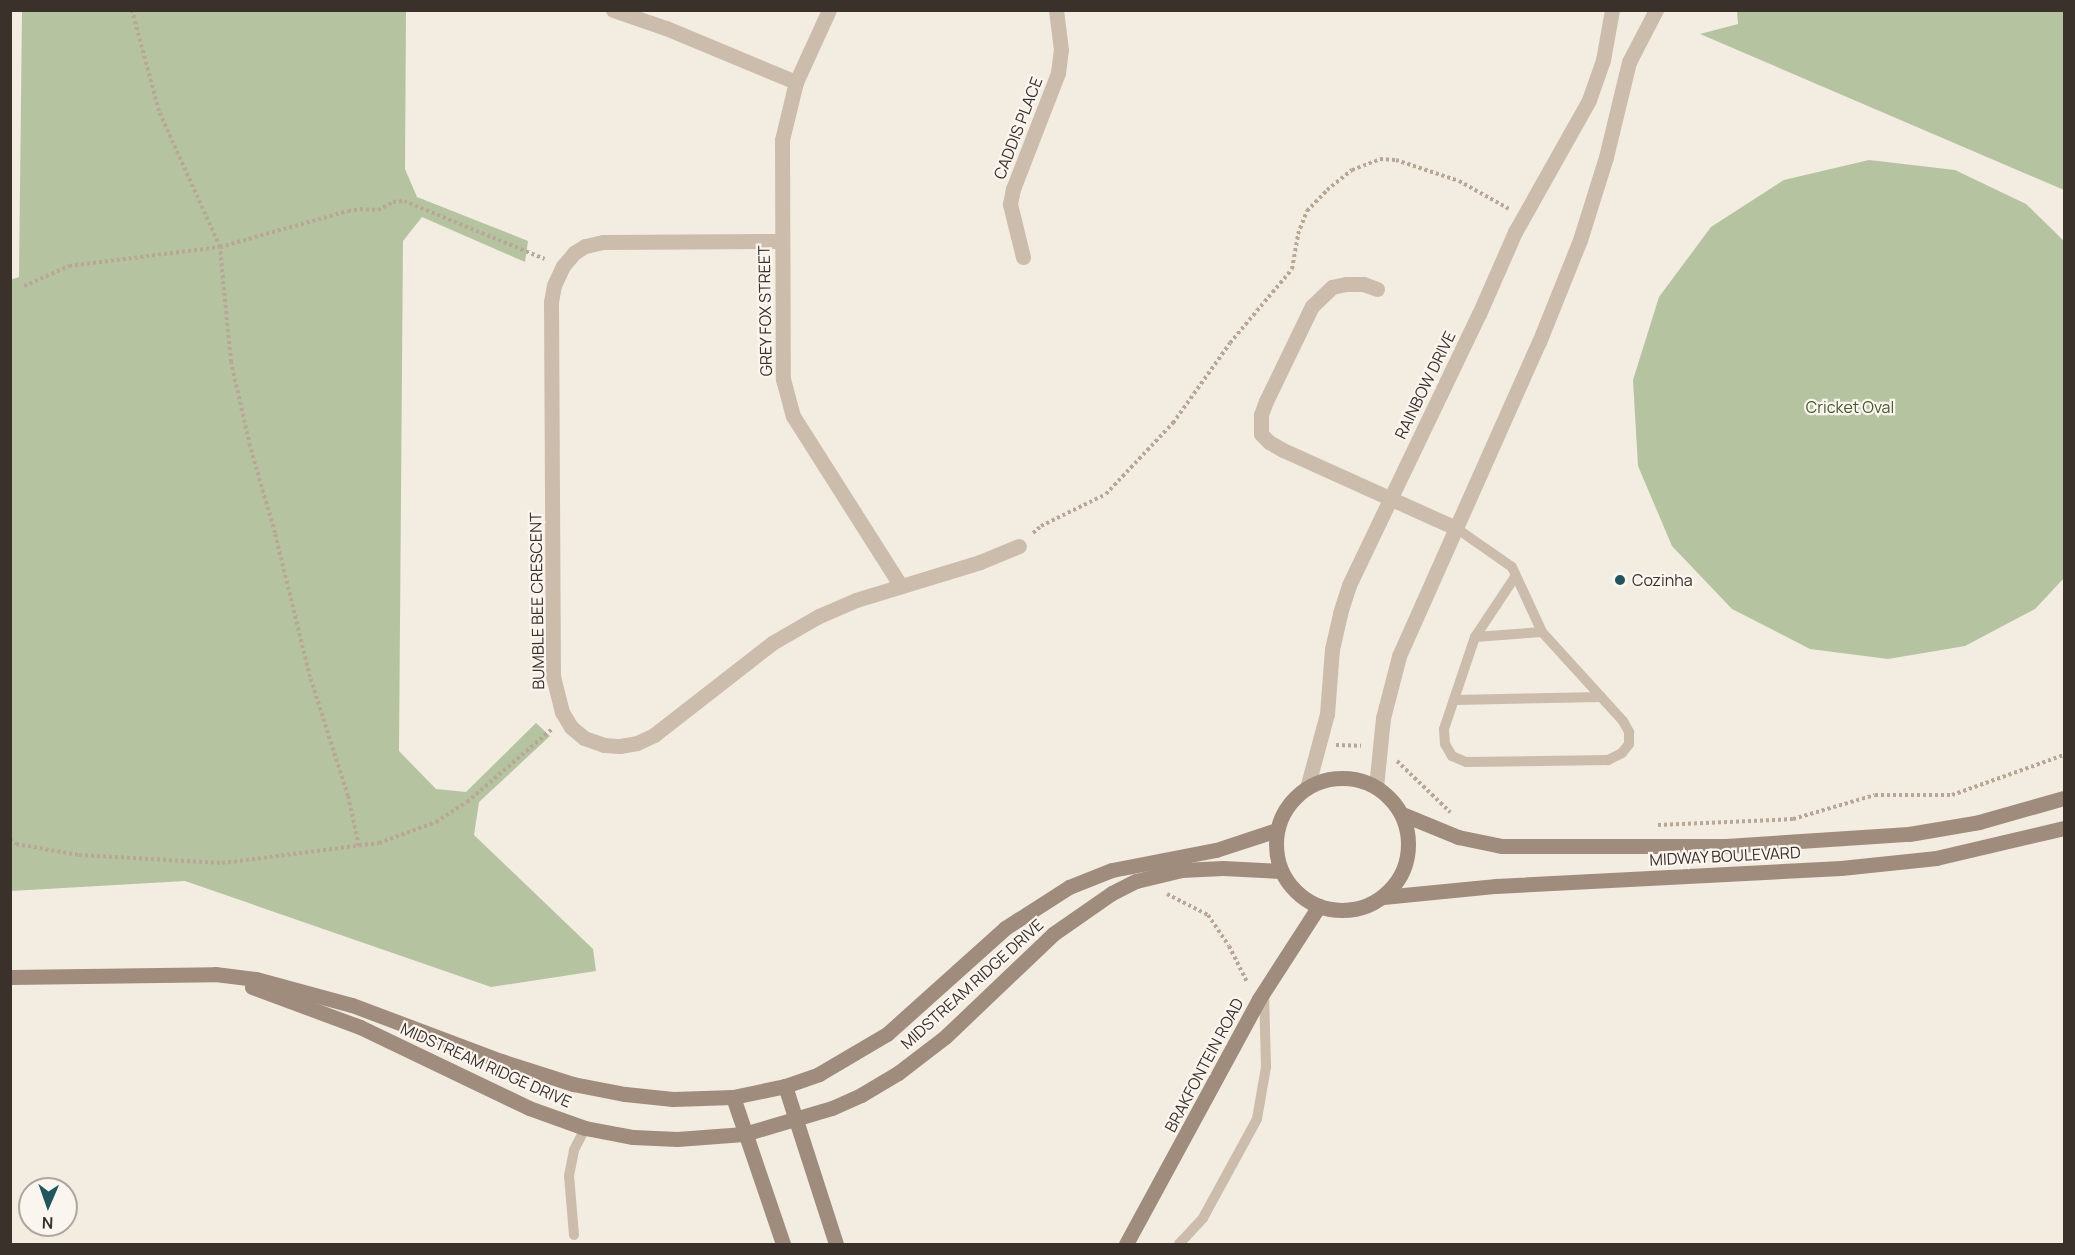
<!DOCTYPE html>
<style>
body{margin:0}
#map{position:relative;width:2075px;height:1255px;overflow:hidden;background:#f3ece1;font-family:Manrope,sans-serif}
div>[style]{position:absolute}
.green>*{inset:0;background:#b5c3a0}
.path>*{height:4px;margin-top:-2px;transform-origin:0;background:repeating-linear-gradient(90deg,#b8a796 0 3px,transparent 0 6px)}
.lane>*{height:10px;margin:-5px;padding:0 5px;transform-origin:5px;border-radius:5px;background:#ccbcac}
.street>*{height:15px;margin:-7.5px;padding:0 7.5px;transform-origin:7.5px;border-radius:7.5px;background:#ccbcac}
.secondary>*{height:15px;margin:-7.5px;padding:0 7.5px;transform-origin:7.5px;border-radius:7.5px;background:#a08c7d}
.secondary>.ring{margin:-7.5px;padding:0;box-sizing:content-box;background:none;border:15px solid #a08c7d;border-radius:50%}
.dots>*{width:16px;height:16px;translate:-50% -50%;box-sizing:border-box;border:3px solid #faf5ee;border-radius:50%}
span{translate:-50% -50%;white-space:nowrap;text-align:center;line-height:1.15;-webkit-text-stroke:4.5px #faf5ee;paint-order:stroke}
.street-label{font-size:16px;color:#3a312b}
.park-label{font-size:16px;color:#47582f}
.poi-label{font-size:16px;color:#3a312b}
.left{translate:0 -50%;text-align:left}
.frame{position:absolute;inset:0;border:12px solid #3a312b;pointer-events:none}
.north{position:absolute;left:18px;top:1177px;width:60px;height:60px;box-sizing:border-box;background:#faf5ee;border:2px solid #ada7a0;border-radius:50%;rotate:182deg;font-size:16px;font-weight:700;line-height:24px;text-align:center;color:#3a312b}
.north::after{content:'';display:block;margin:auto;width:21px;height:27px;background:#21545c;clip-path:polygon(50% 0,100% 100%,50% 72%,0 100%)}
</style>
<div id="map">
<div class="green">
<div style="clip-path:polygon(22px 11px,406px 11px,405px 169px,417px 197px,528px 241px,525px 262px,422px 217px,403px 241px,399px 751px,436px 789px,466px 792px,536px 723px,550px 736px,479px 802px,474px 835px,593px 949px,596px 971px,491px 987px,185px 881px,11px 891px,10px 280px,19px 277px)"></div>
<div style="clip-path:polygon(1737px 11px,2064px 11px,2064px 190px,1700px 34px,1738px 24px)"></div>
<div style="clip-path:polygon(1869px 160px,1955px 170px,2026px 204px,2064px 241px,2064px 578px,2035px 609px,1965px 646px,1888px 659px,1810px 649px,1732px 609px,1672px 546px,1638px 466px,1633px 380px,1659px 297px,1711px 227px,1784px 180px)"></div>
</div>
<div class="path">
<div style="left:24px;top:286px;width:49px;rotate:-24deg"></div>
<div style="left:69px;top:266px;width:152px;rotate:-7.2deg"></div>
<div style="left:220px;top:247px;width:149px;rotate:-114.2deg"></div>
<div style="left:159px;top:111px;width:105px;rotate:-105deg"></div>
<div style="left:1033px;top:533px;width:11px;rotate:-41deg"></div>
<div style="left:1041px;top:526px;width:72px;rotate:-26.2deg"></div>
<div style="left:1106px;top:494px;width:98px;rotate:-46.7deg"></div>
<div style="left:1173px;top:423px;width:98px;rotate:-54.5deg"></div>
<div style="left:1230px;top:343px;width:97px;rotate:-50deg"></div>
<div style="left:1292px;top:269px;width:36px;rotate:-80deg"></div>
<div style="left:1298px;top:234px;width:25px;rotate:-69deg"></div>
<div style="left:1307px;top:211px;width:29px;rotate:-46deg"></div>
<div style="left:1327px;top:190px;width:32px;rotate:-39deg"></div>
<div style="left:1352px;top:170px;width:30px;rotate:-21deg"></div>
<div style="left:1380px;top:159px;width:16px;rotate:4deg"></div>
<div style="left:1396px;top:160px;width:66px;rotate:18.4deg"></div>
<div style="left:1459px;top:181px;width:57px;rotate:29.2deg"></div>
<div style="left:1336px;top:745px;width:25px;rotate:2deg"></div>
<div style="left:1397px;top:761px;width:74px;rotate:43.9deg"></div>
<div style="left:1658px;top:825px;width:135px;rotate:-2.5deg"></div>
<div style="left:1793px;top:819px;width:85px;rotate:-16.3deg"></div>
<div style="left:1875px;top:795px;width:77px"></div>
<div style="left:1952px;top:795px;width:119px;rotate:-19.7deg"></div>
<div style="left:10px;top:839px;width:8px;rotate:40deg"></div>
<div style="left:16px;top:844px;width:64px;rotate:9.9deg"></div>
<div style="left:79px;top:855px;width:143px;rotate:3.2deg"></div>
<div style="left:222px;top:863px;width:158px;rotate:-7.3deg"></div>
<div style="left:379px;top:843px;width:61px;rotate:-20.2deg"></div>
<div style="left:436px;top:822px;width:37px;rotate:-33deg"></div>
<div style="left:467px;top:802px;width:111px;rotate:-40.6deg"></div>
<div style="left:359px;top:846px;width:51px;rotate:-102.4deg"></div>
<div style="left:348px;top:796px;width:125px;rotate:-107.7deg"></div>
<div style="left:310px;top:677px;width:148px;rotate:-103.7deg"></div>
<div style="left:275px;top:533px;width:91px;rotate:-106deg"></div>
<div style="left:250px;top:446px;width:86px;rotate:-102.7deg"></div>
<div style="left:231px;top:362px;width:116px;rotate:-95.5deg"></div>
<div style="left:220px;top:247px;width:133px;rotate:-15.7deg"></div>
<div style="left:348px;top:211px;width:12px;rotate:-9deg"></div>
<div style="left:360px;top:209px;width:18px;rotate:3deg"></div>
<div style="left:378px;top:210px;width:17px;rotate:-28deg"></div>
<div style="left:393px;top:202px;width:11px;rotate:-5deg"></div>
<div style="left:404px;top:201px;width:152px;rotate:22.4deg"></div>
<div style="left:1167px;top:894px;width:46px;rotate:27.1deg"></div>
<div style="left:1208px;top:915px;width:37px;rotate:56deg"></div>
<div style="left:1229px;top:946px;width:40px;rotate:63.4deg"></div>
</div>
<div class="lane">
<div style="left:1456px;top:528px;width:68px;rotate:34.9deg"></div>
<div style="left:1512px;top:567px;width:72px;rotate:65.2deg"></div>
<div style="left:1542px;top:632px;width:120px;rotate:47.7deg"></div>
<div style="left:1623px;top:721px;width:13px;rotate:61deg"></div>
<div style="left:1629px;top:732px;width:12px;rotate:90deg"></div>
<div style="left:1629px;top:744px;width:11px;rotate:128deg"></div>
<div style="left:1622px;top:753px;width:16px;rotate:153deg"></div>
<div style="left:1608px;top:760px;width:142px;rotate:179.2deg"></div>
<div style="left:1466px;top:762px;width:15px;rotate:-157deg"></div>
<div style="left:1452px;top:756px;width:14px;rotate:-120deg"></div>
<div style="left:1445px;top:744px;width:15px;rotate:-94deg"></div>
<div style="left:1444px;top:729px;width:97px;rotate:-71.4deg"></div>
<div style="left:1475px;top:637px;width:72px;rotate:-56.3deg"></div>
<div style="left:1475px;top:637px;width:67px;rotate:-4.3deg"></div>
<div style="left:1454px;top:700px;width:147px;rotate:-1.2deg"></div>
<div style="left:574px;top:1235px;width:59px;rotate:-94.8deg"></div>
<div style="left:569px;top:1176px;width:26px;rotate:-79deg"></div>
<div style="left:574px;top:1150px;width:25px;rotate:-63deg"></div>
<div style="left:1179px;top:1244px;width:35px;rotate:-47deg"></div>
<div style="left:1203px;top:1218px;width:113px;rotate:-61.4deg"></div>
<div style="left:1257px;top:1119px;width:53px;rotate:-80.2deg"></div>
<div style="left:1266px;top:1067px;width:76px;rotate:-91.5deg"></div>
</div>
<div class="street">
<div style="left:613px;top:10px;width:56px;rotate:18.8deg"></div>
<div style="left:666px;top:28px;width:141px;rotate:22.6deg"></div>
<div style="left:829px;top:10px;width:79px;rotate:114.6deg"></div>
<div style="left:796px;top:82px;width:60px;rotate:103.6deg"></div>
<div style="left:782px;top:140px;width:239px;rotate:89.8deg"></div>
<div style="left:783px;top:379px;width:38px;rotate:75deg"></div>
<div style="left:793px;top:416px;width:201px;rotate:57.6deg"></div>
<div style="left:781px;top:241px;width:178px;rotate:179.7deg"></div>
<div style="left:603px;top:242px;width:18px;rotate:167deg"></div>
<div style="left:585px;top:246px;width:13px;rotate:148deg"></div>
<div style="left:574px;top:253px;width:17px;rotate:130deg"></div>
<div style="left:563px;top:266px;width:21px;rotate:115deg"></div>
<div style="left:554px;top:285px;width:17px;rotate:100deg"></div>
<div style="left:551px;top:302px;width:374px;rotate:89.7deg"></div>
<div style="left:553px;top:676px;width:37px;rotate:76deg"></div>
<div style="left:562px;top:712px;width:17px;rotate:59deg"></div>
<div style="left:571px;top:727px;width:17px;rotate:40deg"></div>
<div style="left:584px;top:738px;width:21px;rotate:19deg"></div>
<div style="left:604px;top:745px;width:16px;rotate:4deg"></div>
<div style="left:620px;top:746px;width:17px;rotate:-10deg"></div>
<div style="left:637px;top:743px;width:19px;rotate:-25deg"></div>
<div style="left:654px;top:735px;width:150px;rotate:-37.9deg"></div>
<div style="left:772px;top:643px;width:54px;rotate:-29.9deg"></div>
<div style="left:819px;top:616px;width:40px;rotate:-23.4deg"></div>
<div style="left:856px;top:600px;width:130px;rotate:-17deg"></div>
<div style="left:980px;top:562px;width:42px;rotate:-22.3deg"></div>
<div style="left:1023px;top:257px;width:55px;rotate:-103.8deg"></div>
<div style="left:1010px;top:204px;width:15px;rotate:-79deg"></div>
<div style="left:1013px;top:189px;width:124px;rotate:-68.8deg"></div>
<div style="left:1058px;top:73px;width:23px;rotate:-83deg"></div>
<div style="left:1061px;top:50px;width:40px;rotate:-97.1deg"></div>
<div style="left:1377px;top:289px;width:15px;rotate:-160deg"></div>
<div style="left:1363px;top:284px;width:17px;rotate:180deg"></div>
<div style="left:1346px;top:284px;width:14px;rotate:168deg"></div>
<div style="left:1332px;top:287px;width:28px;rotate:136deg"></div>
<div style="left:1312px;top:306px;width:106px;rotate:115.8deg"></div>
<div style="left:1266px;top:401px;width:15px;rotate:110deg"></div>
<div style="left:1261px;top:415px;width:19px;rotate:90deg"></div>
<div style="left:1261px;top:434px;width:11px;rotate:45deg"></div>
<div style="left:1269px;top:442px;width:16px;rotate:30deg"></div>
<div style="left:1283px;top:450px;width:190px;rotate:24.3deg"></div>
<div style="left:1376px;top:787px;width:69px;rotate:-84.2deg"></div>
<div style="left:1383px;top:718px;width:64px;rotate:-75.5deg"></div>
<div style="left:1399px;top:656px;width:344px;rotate:-66deg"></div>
<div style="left:1539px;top:342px;width:110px;rotate:-68.1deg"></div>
<div style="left:1580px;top:240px;width:87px;rotate:-72.6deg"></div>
<div style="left:1606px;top:157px;width:98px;rotate:-76.4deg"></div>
<div style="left:1629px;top:62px;width:59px;rotate:-62.6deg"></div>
<div style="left:1307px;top:788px;width:77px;rotate:-74.9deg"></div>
<div style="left:1327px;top:714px;width:65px;rotate:-85.6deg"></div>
<div style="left:1332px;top:649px;width:37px;rotate:-77deg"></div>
<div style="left:1340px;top:613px;width:29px;rotate:-72deg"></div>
<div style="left:1349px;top:585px;width:301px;rotate:-64.4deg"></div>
<div style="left:1479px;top:314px;width:90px;rotate:-66.3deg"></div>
<div style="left:1515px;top:232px;width:151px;rotate:-60.7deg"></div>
<div style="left:1589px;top:100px;width:42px;rotate:-70.7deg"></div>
<div style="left:1603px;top:60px;width:51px;rotate:-79.8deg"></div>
</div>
<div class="secondary">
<div class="ring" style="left:1276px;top:778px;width:117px;height:117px"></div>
<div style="left:1402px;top:814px;width:61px;rotate:22.3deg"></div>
<div style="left:1458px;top:837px;width:45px;rotate:11.6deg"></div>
<div style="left:1502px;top:846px;width:224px"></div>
<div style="left:1726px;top:846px;width:183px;rotate:-3.8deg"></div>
<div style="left:1909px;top:834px;width:71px;rotate:-9.7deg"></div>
<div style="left:1979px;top:822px;width:88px;rotate:-15.8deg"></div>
<div style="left:1383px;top:897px;width:114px;rotate:-5.6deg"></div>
<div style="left:1496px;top:886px;width:345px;rotate:-3deg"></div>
<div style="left:1841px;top:868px;width:96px;rotate:-6deg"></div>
<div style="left:1936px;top:858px;width:131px;rotate:-13.2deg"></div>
<div style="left:10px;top:977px;width:205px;rotate:-0.8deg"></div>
<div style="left:215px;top:974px;width:41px;rotate:7deg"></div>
<div style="left:256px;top:979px;width:99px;rotate:15.2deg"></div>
<div style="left:352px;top:1005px;width:159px;rotate:20.6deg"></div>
<div style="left:501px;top:1061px;width:76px;rotate:17.7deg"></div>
<div style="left:573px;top:1084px;width:53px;rotate:10.9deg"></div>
<div style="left:625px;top:1094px;width:48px;rotate:5.9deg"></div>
<div style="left:673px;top:1099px;width:60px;rotate:-1.9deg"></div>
<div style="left:733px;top:1097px;width:53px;rotate:-11.9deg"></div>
<div style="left:785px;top:1086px;width:36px;rotate:-19deg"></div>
<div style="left:819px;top:1074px;width:79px;rotate:-30.5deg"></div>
<div style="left:887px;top:1034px;width:159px;rotate:-41.9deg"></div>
<div style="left:1005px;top:928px;width:76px;rotate:-32.6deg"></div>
<div style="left:1069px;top:887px;width:46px;rotate:-21.6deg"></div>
<div style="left:1112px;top:870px;width:106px;rotate:-10.9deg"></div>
<div style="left:1216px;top:850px;width:64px;rotate:-18.2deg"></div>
<div style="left:252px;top:987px;width:115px;rotate:20.3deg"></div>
<div style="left:360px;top:1027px;width:187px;rotate:25.6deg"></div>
<div style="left:529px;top:1108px;width:59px;rotate:19.7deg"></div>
<div style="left:585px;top:1128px;width:49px;rotate:10.6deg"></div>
<div style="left:633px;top:1137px;width:44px;rotate:2.6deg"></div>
<div style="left:677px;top:1139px;width:67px;rotate:-4.3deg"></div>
<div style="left:744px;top:1134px;width:92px;rotate:-16.5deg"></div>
<div style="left:832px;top:1108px;width:32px;rotate:-24deg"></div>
<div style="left:861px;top:1095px;width:43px;rotate:-30.7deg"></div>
<div style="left:898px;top:1073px;width:59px;rotate:-37.5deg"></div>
<div style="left:945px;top:1037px;width:149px;rotate:-43.6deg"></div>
<div style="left:1053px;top:934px;width:72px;rotate:-34.8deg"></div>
<div style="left:1112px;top:893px;width:27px;rotate:-27deg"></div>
<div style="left:1136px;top:881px;width:46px;rotate:-13.7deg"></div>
<div style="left:1181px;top:870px;width:42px;rotate:-2.7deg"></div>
<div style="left:1223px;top:868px;width:58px;rotate:3deg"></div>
<div style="left:785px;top:1086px;width:166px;rotate:72.1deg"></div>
<div style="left:733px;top:1097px;width:155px;rotate:71.2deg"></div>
<div style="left:1126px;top:1244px;width:279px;rotate:-61.5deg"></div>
<div style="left:1259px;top:999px;width:111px;rotate:-57.2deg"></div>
</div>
<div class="dots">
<div style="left:1620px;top:580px;background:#21545c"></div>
</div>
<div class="street-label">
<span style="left:1018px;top:128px;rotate:-69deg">CADDIS PLACE</span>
<span style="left:765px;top:311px;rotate:-91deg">GREY FOX STREET</span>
<span style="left:1425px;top:385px;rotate:-64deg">RAINBOW DRIVE</span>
<span style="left:537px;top:601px;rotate:-91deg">BUMBLE BEE CRESCENT</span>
<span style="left:1725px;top:856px;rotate:-3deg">MIDWAY BOULEVARD</span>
<span style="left:972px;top:984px;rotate:-42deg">MIDSTREAM RIDGE DRIVE</span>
<span style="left:486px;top:1065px;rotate:24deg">MIDSTREAM RIDGE DRIVE</span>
<span style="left:1204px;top:1065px;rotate:-62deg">BRAKFONTEIN ROAD</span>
</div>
<div class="park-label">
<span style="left:1850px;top:407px">Cricket Oval</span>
</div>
<div class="poi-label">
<span class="left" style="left:1632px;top:580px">Cozinha</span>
</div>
<div class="frame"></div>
<div class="north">N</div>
</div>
